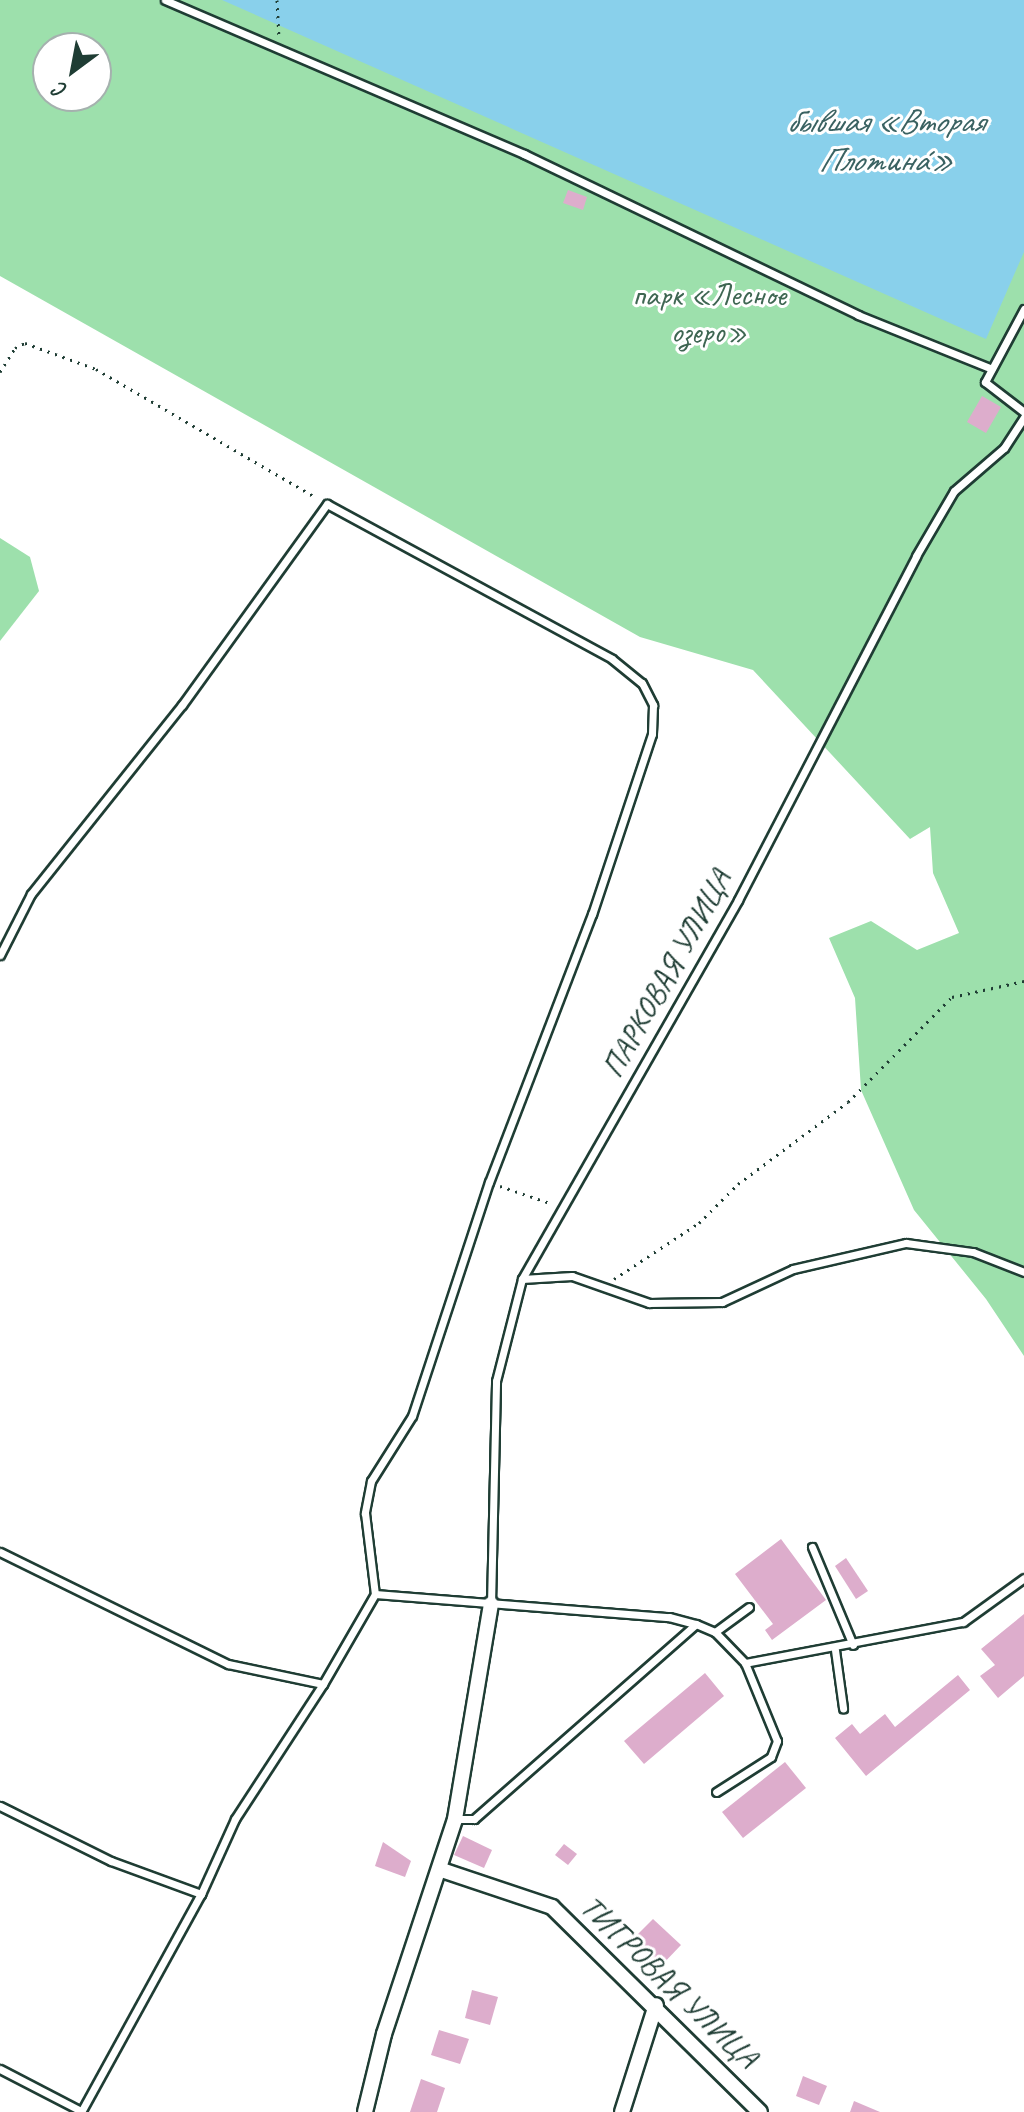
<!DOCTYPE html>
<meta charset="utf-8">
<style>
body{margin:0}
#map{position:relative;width:1024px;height:2112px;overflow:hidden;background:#fff;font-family:Caveat,sans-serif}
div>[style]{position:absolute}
.green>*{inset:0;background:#9de0ac}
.water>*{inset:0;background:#89d0eb}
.building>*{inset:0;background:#ddadcc}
.path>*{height:3px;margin-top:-1.5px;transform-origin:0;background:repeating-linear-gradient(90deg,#1f3d34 0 2px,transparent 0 8px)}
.roads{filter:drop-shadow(2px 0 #1f3d34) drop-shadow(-2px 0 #1f3d34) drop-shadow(0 2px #1f3d34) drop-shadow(0 -2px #1f3d34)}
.lane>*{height:7px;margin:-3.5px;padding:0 3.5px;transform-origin:3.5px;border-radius:3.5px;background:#fff}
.street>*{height:14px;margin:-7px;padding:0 7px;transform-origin:7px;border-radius:7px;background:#fff}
span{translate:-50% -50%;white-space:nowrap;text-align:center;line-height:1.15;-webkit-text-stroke:6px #fff;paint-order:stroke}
.park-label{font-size:32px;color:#3e6652}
.street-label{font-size:32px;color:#1f3d34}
.water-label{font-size:34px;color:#3a6262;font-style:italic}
.north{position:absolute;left:32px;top:32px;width:80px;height:80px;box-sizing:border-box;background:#fff;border:2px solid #a5b1ae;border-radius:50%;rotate:212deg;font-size:22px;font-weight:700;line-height:32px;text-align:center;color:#1f3d34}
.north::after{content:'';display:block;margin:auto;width:28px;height:36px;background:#1f3d34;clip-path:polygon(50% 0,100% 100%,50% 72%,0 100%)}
</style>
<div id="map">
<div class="green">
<div style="clip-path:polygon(evenodd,0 0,1024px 0,1024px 1356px,986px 1299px,914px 1210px,861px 1090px,855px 998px,829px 938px,871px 921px,917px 950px,959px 933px,933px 873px,930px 827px,910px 839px,753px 670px,640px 637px,0 276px,0 0,48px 48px,96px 48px,96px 96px,48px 96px,48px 48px)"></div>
<div style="clip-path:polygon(0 538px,30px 557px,39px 591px,0 641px)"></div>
</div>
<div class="water">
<div style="clip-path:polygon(222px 0,1024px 0,1024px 252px,986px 339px)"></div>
</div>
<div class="building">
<div style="clip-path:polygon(568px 190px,587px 197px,583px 210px,563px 203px)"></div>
<div style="clip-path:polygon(982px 396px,1001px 407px,986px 433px,967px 422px)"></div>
<div style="clip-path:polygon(781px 1539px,826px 1600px,772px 1640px,765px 1630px,773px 1624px,735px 1574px)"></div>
<div style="clip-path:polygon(846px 1558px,868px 1591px,856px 1599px,835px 1566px)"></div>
<div style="clip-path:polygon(1024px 1614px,1024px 1676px,998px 1698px,980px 1676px,995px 1665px,981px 1649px)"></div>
<div style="clip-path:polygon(705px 1673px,724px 1696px,644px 1764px,624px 1741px)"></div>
<div style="clip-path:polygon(958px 1675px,970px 1690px,866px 1776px,835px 1738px,852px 1724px,860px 1734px,885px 1714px,895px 1727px)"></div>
<div style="clip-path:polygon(785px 1762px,806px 1788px,743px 1838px,722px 1812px)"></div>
<div style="clip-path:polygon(463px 1836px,492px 1850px,484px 1868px,454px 1855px)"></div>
<div style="clip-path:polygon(383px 1842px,411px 1861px,405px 1877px,375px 1866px)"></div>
<div style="clip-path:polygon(564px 1844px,577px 1854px,568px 1865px,555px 1855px)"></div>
<div style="clip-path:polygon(653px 1919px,681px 1945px,660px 1967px,632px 1940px)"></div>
<div style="clip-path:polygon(472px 1990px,498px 1997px,490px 2025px,465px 2018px)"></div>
<div style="clip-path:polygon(439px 2030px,469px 2039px,460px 2064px,431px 2055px)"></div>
<div style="clip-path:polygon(803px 2076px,827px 2086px,819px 2105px,796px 2096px)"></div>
<div style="clip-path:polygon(421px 2079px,445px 2088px,437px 2112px,410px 2112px)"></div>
<div style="clip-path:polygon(854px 2101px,880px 2112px,850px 2112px)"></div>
</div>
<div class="path">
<div style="left:277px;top:0;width:36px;rotate:87deg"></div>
<div style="left:0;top:372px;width:28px;rotate:-58deg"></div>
<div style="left:15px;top:348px;width:11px;rotate:-27deg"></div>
<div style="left:25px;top:343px;width:76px;rotate:20.1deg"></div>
<div style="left:96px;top:369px;width:254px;rotate:30.3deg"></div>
<div style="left:500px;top:1186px;width:53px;rotate:18.8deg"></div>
<div style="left:614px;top:1279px;width:102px;rotate:-33.4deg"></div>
<div style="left:699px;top:1223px;width:55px;rotate:-45deg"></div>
<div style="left:738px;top:1184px;width:137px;rotate:-36.7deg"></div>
<div style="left:848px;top:1102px;width:148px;rotate:-45.3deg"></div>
<div style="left:952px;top:997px;width:74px;rotate:-12.5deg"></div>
</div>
<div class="roads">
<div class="lane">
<div style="left:165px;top:0;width:391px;rotate:23.2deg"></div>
<div style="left:524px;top:154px;width:371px;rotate:25.7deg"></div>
<div style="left:858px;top:315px;width:144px;rotate:21.9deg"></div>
<div style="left:1024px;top:309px;width:83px;rotate:118.1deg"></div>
<div style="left:985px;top:382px;width:49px;rotate:37.6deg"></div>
<div style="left:0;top:955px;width:68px;rotate:-63.1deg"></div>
<div style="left:31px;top:894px;width:242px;rotate:-51.4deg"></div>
<div style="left:182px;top:705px;width:248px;rotate:-54.2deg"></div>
<div style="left:327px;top:504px;width:324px;rotate:28.5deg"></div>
<div style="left:612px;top:659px;width:38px;rotate:39deg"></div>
<div style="left:642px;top:683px;width:25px;rotate:63deg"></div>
<div style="left:653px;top:705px;width:29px;rotate:92deg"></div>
<div style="left:652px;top:734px;width:190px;rotate:108.4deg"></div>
<div style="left:592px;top:914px;width:287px;rotate:111deg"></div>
<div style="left:489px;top:1182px;width:246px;rotate:108.2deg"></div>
<div style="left:412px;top:1416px;width:77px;rotate:122.2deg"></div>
<div style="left:371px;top:1481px;width:33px;rotate:101deg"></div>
<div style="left:365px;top:1513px;width:82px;rotate:83deg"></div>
<div style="left:522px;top:1279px;width:50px;rotate:-3.4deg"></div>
<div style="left:572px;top:1276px;width:82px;rotate:19.3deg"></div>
<div style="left:649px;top:1303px;width:73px;rotate:-0.8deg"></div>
<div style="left:722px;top:1302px;width:78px;rotate:-24.9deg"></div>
<div style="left:793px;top:1269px;width:116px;rotate:-13deg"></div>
<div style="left:906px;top:1243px;width:68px;rotate:7.7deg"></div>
<div style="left:973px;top:1252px;width:55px;rotate:21.4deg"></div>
<div style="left:812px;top:1547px;width:106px;rotate:67.3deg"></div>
<div style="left:0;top:1552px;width:254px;rotate:26.2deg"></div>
<div style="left:228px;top:1664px;width:97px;rotate:11.9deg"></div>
<div style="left:323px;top:1684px;width:104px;rotate:-60deg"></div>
<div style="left:375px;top:1594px;width:295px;rotate:4.5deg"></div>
<div style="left:669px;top:1617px;width:28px;rotate:15deg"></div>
<div style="left:696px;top:1624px;width:21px;rotate:23deg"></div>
<div style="left:715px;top:1632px;width:43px;rotate:45.9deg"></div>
<div style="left:745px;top:1663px;width:84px;rotate:67.7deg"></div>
<div style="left:777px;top:1741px;width:17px;rotate:111deg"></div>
<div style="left:771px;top:1757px;width:65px;rotate:147.5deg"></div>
<div style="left:491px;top:1604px;width:223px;rotate:-88.7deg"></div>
<div style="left:496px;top:1381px;width:105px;rotate:-75.7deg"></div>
<div style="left:522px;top:1279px;width:436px;rotate:-60.3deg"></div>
<div style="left:738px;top:900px;width:387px;rotate:-62.6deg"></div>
<div style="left:916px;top:556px;width:75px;rotate:-59.7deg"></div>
<div style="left:954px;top:491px;width:66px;rotate:-40.7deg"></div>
<div style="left:1004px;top:448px;width:37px;rotate:-57deg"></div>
<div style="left:715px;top:1632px;width:42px;rotate:-36.3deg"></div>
<div style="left:835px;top:1650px;width:59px;rotate:82.1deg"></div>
<div style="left:745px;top:1663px;width:222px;rotate:-10.7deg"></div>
<div style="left:963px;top:1622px;width:75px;rotate:-35.8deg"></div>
<div style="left:0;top:1806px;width:124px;rotate:26.4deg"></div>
<div style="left:111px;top:1861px;width:96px;rotate:20.1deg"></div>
<div style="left:456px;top:1819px;width:18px"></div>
<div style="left:474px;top:1819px;width:295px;rotate:-41.3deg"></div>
<div style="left:0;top:2069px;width:91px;rotate:27.4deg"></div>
<div style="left:81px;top:2112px;width:249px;rotate:-61.2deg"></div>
<div style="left:201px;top:1894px;width:82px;rotate:-65.6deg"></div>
<div style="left:235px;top:1819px;width:161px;rotate:-56.9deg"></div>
</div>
<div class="street">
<div style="left:442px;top:1870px;width:116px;rotate:18.6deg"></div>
<div style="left:552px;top:1907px;width:292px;rotate:44.6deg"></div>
<div style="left:365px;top:2112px;width:80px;rotate:-76.3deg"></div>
<div style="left:384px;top:2034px;width:226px;rotate:-71.7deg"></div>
<div style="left:455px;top:1819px;width:218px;rotate:-80.5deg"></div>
<div style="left:622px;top:2112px;width:112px;rotate:-72.4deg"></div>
</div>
</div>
<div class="park-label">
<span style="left:709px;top:314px">парк «Лесное<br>озеро»</span>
</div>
<div class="street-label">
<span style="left:667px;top:974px;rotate:-61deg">ПАРКОВАЯ УЛИЦА</span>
<span style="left:669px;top:1982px;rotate:44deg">ТИГРОВАЯ УЛИЦА</span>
</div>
<div class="water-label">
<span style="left:885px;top:140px">бывшая «Вторая<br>Плотинá»</span>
</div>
<div class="north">С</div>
</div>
